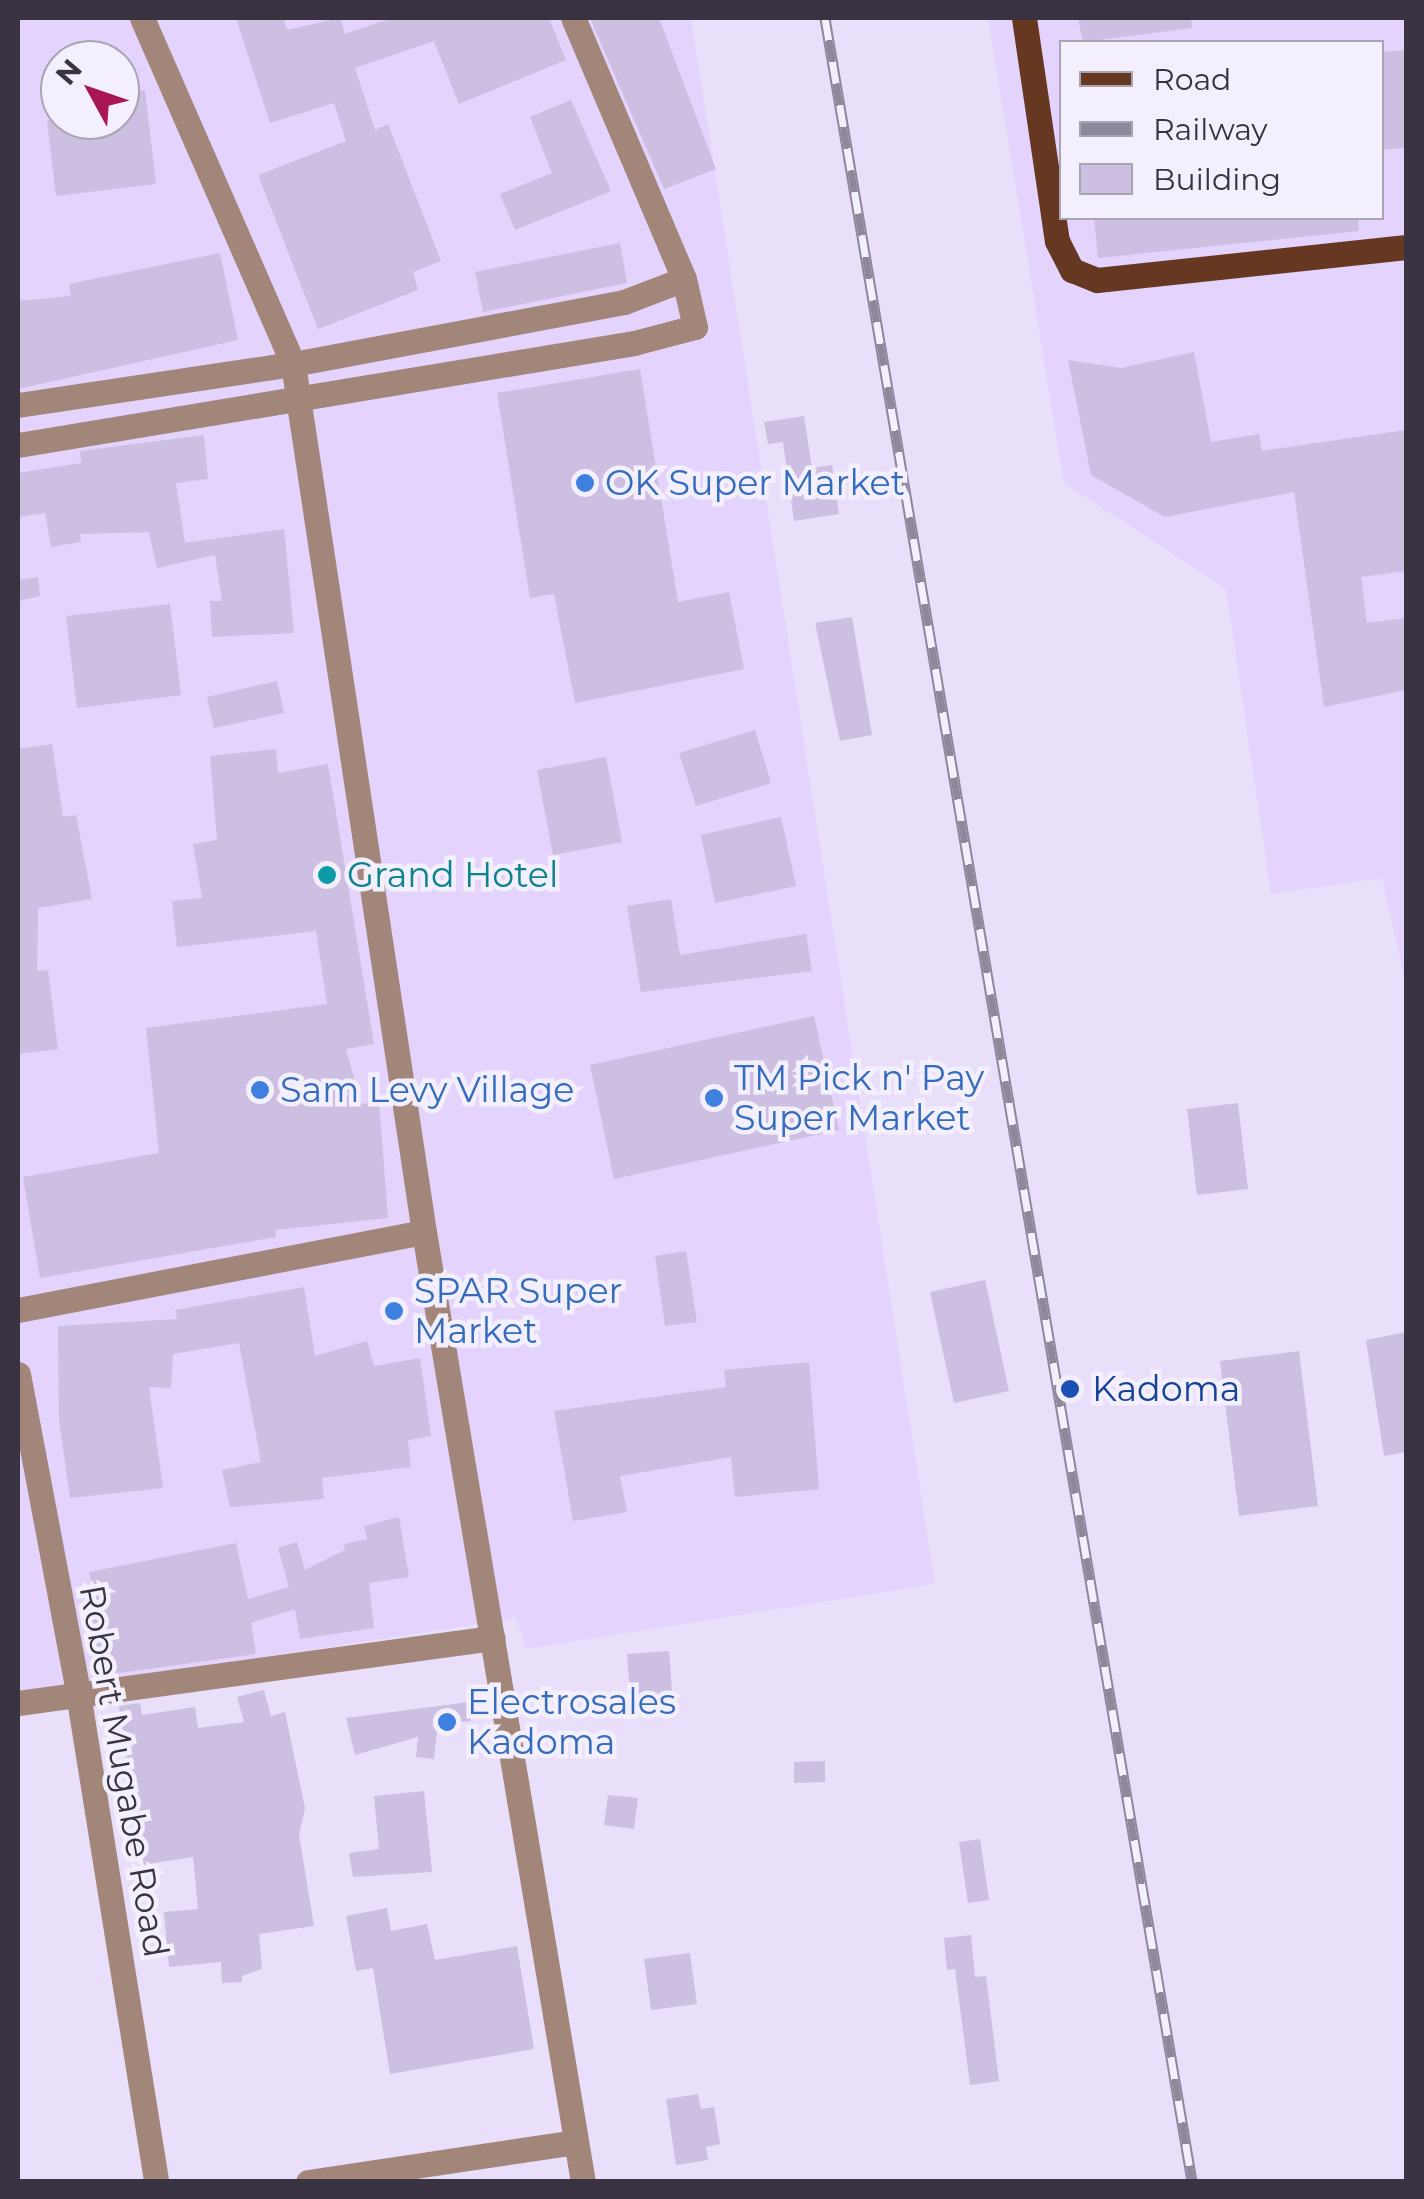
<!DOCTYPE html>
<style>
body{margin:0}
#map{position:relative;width:1424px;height:2199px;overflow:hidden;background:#eadffb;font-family:Montserrat,sans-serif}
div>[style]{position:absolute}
.built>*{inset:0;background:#e4d3fd}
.building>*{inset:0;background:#ccbfe1}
.minor>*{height:25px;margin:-12.5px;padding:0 12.5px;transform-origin:12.5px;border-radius:12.5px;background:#a28679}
.major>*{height:25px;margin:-12.5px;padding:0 12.5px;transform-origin:12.5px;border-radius:12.5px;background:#663822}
.rail>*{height:11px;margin-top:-5.5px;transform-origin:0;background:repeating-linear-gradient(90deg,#f4effd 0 22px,#8f879c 0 44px);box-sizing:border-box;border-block:2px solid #8f879c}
.dots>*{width:28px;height:28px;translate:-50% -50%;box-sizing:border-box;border:5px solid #f4effd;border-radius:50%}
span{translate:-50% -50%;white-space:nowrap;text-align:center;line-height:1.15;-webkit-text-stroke:9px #f4effd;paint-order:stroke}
.shop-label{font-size:35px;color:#366cbe}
.left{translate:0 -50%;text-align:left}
.culture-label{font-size:35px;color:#0d838f}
.transit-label{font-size:35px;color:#164399}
.street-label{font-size:35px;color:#393341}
.frame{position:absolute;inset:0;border:20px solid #393341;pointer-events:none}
.legend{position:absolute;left:1059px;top:40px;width:325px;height:180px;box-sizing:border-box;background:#f4effd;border:2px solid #a9a4b2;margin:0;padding:12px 18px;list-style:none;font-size:30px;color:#393341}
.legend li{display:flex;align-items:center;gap:20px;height:50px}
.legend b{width:50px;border:2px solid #a9a4b2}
.north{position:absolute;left:40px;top:40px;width:100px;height:100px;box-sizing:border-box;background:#f4effd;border:2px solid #a9a4b2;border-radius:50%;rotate:310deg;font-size:28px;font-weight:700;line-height:40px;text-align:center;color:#393341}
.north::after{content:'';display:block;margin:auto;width:35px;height:45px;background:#a81753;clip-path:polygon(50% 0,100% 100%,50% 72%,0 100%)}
</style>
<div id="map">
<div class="built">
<div style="clip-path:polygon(evenodd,18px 18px,691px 18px,935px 1584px,526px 1649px,516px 1618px,18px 1695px,18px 18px,60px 60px,120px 60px,120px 120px,60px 120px,60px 60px)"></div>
<div style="clip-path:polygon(evenodd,988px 18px,1406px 18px,1406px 985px,1382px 878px,1271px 894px,1226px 589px,1064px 483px,988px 18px,1062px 42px,1382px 42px,1382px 218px,1062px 218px,1062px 42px)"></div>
</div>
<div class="building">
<div style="clip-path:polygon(236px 18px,283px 18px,287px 30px,340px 18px,345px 34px,392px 18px,549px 18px,566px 60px,459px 104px,434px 41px,355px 68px,375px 130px,388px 124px,441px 261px,413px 272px,418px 290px,318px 329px,258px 175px,346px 141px,334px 103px,270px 123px)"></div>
<div style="clip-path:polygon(590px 18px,659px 18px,716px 169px,664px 189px)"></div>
<div style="clip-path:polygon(1078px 18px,1191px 18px,1192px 28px,1083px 42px)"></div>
<div style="clip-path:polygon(1406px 50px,1406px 148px,1382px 150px,1382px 52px)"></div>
<div style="clip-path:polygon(145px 90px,156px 184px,56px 196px,47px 120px,120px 120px,120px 93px)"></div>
<div style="clip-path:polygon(571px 100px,611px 191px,515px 230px,500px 194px,552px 173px,530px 117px)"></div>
<div style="clip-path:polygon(1094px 218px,1358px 218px,1359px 231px,1098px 258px)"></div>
<div style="clip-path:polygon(620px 243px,627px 283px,483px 312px,475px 272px)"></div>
<div style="clip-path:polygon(220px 253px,238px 340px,18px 389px,18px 301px,71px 296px,69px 284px)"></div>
<div style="clip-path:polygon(1194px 352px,1211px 442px,1259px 434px,1262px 451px,1406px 430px,1406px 571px,1361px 577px,1367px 623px,1406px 618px,1406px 690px,1324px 707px,1294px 492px,1165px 517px,1091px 475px,1068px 360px,1121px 368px)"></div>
<div style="clip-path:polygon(640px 369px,678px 602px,729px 592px,744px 669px,575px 703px,554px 594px,530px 598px,497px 393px)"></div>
<div style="clip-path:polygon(804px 416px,812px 468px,832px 465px,839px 514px,794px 521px,783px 442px,768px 444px,764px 422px)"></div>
<div style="clip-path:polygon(204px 435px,208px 479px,176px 483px,185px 543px,284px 529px,294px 633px,212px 637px,210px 601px,222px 601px,215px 555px,157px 568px,149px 532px,80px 534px,81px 542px,51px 547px,45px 513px,18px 517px,18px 473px,81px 463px,80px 451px)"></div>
<div style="clip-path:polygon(38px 577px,40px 596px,18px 601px,18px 580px)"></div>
<div style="clip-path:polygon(170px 604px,181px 695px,77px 708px,66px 616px)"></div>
<div style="clip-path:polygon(852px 617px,872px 735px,840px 741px,815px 623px)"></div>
<div style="clip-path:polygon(277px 681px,284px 713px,214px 728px,207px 697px)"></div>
<div style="clip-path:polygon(755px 730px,771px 783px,696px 806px,679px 753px)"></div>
<div style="clip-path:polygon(52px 744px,63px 817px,76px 815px,92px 899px,38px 908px,37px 971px,48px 970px,58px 1049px,18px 1054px,18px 749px)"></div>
<div style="clip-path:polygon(276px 749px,278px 773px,328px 764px,374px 1044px,346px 1049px,361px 1104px,379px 1102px,388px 1218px,275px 1230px,276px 1237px,40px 1278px,23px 1177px,159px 1153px,146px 1028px,327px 1004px,316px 931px,177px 947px,172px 901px,202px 898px,193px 844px,217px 840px,210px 756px)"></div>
<div style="clip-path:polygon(606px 757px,622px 842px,553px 855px,537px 770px)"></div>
<div style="clip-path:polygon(781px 817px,796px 886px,715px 903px,701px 835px)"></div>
<div style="clip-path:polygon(671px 899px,680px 955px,806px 934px,812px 971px,641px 992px,627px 906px)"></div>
<div style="clip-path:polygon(814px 1016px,839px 1130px,614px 1179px,590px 1065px)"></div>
<div style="clip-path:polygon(1238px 1103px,1248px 1189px,1197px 1195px,1187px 1109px)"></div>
<div style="clip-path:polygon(686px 1251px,697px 1322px,665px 1326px,655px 1256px)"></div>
<div style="clip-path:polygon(985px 1280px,1009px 1391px,954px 1403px,930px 1292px)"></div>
<div style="clip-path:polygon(304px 1287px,315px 1356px,367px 1341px,374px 1366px,420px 1358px,431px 1436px,408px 1440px,411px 1467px,322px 1478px,324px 1499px,230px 1507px,222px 1470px,261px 1462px,239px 1343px,173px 1354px,171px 1388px,149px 1387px,163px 1488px,70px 1498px,59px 1420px,58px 1326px,177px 1319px,175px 1310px)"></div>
<div style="clip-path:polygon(1406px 1332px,1406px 1452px,1384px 1456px,1366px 1340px)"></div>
<div style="clip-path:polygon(1299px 1351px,1318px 1506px,1239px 1516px,1220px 1361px)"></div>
<div style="clip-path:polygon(809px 1362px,819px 1489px,735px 1497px,731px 1457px,620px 1476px,627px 1512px,573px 1521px,554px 1411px,726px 1387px,724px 1370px)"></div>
<div style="clip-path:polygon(399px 1517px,409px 1577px,369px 1583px,374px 1628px,300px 1639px,295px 1609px,251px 1623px,256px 1654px,98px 1676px,86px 1596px,94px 1595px,89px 1572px,236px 1543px,248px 1599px,289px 1587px,278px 1548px,297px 1542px,305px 1570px,345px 1550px,344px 1544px,367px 1539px,364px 1526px)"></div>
<div style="clip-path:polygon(669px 1651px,673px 1704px,631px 1707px,627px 1654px)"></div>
<div style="clip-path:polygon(264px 1690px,271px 1716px,285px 1712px,305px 1808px,299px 1835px,314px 1926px,259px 1934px,262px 1969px,242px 1976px,242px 1982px,222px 1983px,221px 1962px,169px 1967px,164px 1912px,198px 1909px,193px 1857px,142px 1865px,119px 1706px,140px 1703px,142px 1715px,195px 1707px,198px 1728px,244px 1722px,237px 1697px)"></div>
<div style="clip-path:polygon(469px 1702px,471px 1721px,438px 1724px,434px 1759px,416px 1757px,418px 1737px,355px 1755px,346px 1718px)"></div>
<div style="clip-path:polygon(825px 1761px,825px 1782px,794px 1783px,794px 1762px)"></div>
<div style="clip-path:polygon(424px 1791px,432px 1872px,353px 1877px,349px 1853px,379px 1849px,374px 1796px)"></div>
<div style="clip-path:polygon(608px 1795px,638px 1798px,634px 1829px,604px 1825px)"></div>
<div style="clip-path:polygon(980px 1839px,989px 1900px,968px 1903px,959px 1842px)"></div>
<div style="clip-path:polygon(387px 1908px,391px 1931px,427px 1924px,435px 1960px,517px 1946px,534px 2049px,390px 2074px,373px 1968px,356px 1971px,346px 1916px)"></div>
<div style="clip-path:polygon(971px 1935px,975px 1977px,986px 1976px,999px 2081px,970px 2085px,955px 1969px,947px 1970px,944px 1938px)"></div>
<div style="clip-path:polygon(690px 1953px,697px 2004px,651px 2010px,644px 1959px)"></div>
<div style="clip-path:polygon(698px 2094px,701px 2109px,714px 2107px,720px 2144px,706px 2147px,708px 2160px,676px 2165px,666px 2099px)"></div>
</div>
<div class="minor">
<div style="left:142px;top:18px;width:378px;rotate:66.4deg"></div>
<div style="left:293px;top:364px;width:878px;rotate:81.42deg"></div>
<div style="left:424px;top:1232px;width:963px;rotate:80.5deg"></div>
<div style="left:18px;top:405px;width:278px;rotate:-8.5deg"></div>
<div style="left:293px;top:364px;width:337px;rotate:-10.6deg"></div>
<div style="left:624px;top:302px;width:64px;rotate:-21deg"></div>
<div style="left:18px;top:445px;width:624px;rotate:-9.4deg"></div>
<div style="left:634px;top:343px;width:63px;rotate:-14.7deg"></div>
<div style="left:695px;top:327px;width:49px;rotate:-102.9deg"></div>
<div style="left:684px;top:279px;width:284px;rotate:-113deg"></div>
<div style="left:18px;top:1310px;width:413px;rotate:-10.9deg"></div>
<div style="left:18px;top:1374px;width:325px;rotate:79.3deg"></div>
<div style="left:78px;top:1693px;width:495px;rotate:80.9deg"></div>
<div style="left:18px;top:1703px;width:479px;rotate:-7.8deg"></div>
<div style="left:308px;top:2182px;width:270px;rotate:-8.5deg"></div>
</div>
<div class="major">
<div style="left:1024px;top:18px;width:225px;rotate:81.6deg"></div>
<div style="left:1057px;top:241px;width:33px;rotate:63deg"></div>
<div style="left:1072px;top:270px;width:27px;rotate:22deg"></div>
<div style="left:1097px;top:280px;width:311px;rotate:-6.1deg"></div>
</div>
<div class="rail">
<div style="left:825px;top:18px;width:2195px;rotate:80.37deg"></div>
</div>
<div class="dots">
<div style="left:585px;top:483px;background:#3f7fe0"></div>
<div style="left:327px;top:875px;background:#0f9aa8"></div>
<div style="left:260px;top:1090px;background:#3f7fe0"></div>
<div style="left:714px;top:1098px;background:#3f7fe0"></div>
<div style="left:394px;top:1311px;background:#3f7fe0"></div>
<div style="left:1070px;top:1389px;background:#1a4fb4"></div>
<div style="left:447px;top:1722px;background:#3f7fe0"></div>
</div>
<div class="shop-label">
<span class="left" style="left:605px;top:483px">OK Super Market</span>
<span class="left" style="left:734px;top:1098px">TM Pick n' Pay<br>Super Market</span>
<span class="left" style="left:280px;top:1090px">Sam Levy Village</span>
<span class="left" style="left:414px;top:1311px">SPAR Super<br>Market</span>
<span class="left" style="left:467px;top:1722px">Electrosales<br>Kadoma</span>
</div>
<div class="culture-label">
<span class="left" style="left:347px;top:875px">Grand Hotel</span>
</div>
<div class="transit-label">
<span class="left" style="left:1092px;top:1389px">Kadoma</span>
</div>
<div class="street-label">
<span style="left:124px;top:1771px;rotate:80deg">Robert Mugabe Road</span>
</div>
<div class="frame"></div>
<ul class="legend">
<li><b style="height:12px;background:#663822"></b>Road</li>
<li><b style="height:12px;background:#8f879c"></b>Railway</li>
<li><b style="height:28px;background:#ccbfe1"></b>Building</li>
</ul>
<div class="north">N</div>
</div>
